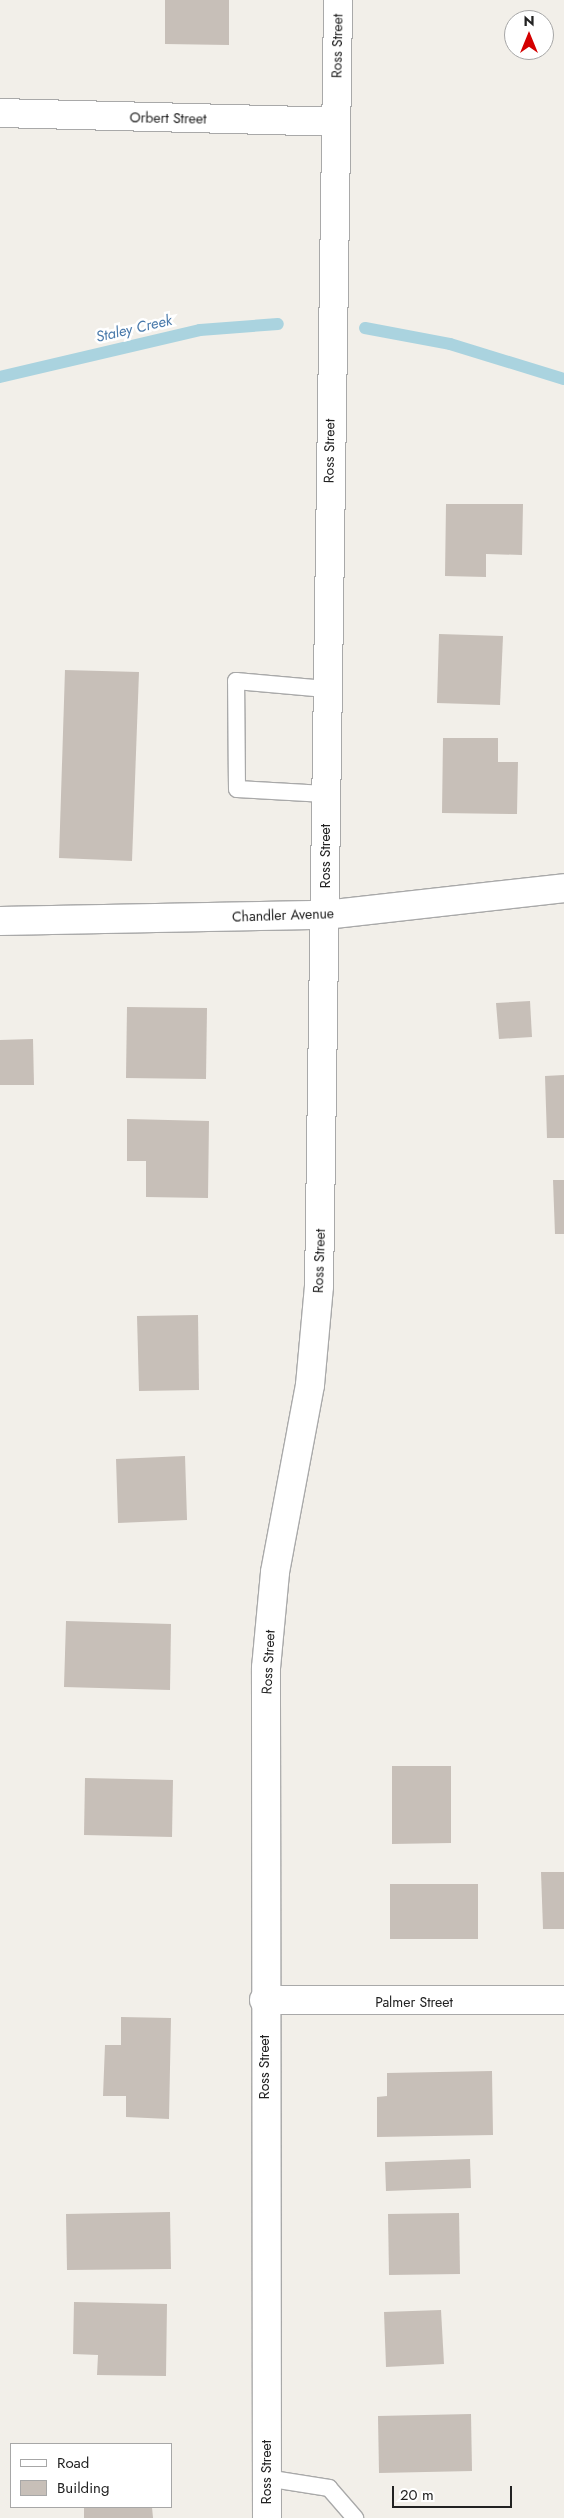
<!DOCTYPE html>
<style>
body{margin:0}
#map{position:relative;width:564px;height:2518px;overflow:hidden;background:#f2efe9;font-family:Jost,sans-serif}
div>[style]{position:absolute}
.stream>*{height:12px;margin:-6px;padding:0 6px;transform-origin:6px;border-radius:6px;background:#aad3df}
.building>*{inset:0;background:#c7bfb8}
.roads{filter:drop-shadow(1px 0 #a9a9a9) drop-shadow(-1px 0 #a9a9a9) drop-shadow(0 1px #a9a9a9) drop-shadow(0 -1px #a9a9a9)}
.service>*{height:16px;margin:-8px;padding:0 8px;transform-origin:8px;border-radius:8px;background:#fff}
.minor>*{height:28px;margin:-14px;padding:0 14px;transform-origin:14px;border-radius:14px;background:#fff}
span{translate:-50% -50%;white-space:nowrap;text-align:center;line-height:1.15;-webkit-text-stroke:5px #fff;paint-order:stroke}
.street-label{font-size:14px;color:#222}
.water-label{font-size:15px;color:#4a7aab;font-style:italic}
.legend{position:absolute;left:10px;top:2443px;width:162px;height:65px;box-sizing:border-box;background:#fff;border:1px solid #a7a7a7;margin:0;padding:6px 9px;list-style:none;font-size:15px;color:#222}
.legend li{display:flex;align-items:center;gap:10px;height:25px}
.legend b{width:25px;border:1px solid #a7a7a7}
.north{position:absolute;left:504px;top:10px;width:50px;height:50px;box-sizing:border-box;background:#fff;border:1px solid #a7a7a7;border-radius:50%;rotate:0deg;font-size:14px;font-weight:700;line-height:20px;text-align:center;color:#222}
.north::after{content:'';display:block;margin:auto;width:18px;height:22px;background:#d40000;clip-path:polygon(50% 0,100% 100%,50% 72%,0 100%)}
.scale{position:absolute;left:392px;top:2486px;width:120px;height:22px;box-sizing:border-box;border:2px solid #222;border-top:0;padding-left:6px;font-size:15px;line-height:18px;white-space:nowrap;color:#222;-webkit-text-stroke:4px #fff;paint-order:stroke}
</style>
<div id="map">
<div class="stream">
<div style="left:365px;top:328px;width:86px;rotate:10.7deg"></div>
<div style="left:450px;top:344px;width:119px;rotate:17.1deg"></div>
<div style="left:0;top:377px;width:205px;rotate:-13.2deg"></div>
<div style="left:200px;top:330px;width:78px;rotate:-4.4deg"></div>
</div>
<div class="building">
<div style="clip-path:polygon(165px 0,229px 0,229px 45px,165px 44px)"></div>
<div style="clip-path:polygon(446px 504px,523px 504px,522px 555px,486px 554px,486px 577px,445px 576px)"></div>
<div style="clip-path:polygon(439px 634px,503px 636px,500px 705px,437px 703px)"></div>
<div style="clip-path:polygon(65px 670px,139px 672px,132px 861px,59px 858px)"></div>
<div style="clip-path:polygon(443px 738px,498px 738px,498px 762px,518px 762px,517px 814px,442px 813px)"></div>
<div style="clip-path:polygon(530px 1001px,532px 1037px,499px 1039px,496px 1003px)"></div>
<div style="clip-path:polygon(127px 1007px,207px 1008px,206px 1079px,126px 1078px)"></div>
<div style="clip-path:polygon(33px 1039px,34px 1085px,0 1085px,0 1040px)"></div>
<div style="clip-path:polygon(564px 1075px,564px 1138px,547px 1138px,545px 1076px)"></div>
<div style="clip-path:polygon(127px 1119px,209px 1121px,208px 1198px,146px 1197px,146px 1161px,127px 1161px)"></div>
<div style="clip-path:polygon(553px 1180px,564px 1180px,564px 1234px,555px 1234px)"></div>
<div style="clip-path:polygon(198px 1315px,199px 1390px,139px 1391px,137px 1316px)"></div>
<div style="clip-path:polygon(185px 1456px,187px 1520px,118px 1523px,116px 1459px)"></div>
<div style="clip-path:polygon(66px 1621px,171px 1624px,170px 1690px,64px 1687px)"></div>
<div style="clip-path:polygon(392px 1766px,451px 1766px,451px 1843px,392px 1844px)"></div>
<div style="clip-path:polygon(85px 1778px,173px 1780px,172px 1837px,84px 1835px)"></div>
<div style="clip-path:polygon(541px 1872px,564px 1872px,564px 1929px,543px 1929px)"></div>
<div style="clip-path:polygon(390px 1884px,478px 1884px,478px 1939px,390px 1939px)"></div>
<div style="clip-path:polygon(121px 2017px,171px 2018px,169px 2119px,126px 2117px,126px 2096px,103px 2096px,105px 2045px,121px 2045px)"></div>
<div style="clip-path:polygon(492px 2071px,493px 2135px,377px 2137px,377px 2097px,387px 2096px,387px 2073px)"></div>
<div style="clip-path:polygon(470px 2159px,471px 2188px,386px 2191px,385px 2162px)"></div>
<div style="clip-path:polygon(170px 2212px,171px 2269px,67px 2270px,66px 2214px)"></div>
<div style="clip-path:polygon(459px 2213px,460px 2274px,389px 2275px,388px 2214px)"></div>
<div style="clip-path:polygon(74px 2302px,167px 2304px,166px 2376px,97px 2375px,98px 2355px,73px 2354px)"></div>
<div style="clip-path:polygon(441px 2310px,444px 2364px,386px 2367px,384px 2312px)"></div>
<div style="clip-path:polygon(471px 2414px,472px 2471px,379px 2473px,378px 2416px)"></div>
<div style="clip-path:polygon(84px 2507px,152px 2507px,153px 2518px,84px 2518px)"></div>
</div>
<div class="roads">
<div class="service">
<div style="left:325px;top:794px;width:88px;rotate:-176.7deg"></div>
<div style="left:237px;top:789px;width:108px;rotate:-90.5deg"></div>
<div style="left:236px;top:681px;width:90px;rotate:5.1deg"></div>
<div style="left:266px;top:2478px;width:64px;rotate:9deg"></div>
<div style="left:329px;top:2488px;width:40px;rotate:49deg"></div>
</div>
<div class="minor">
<div style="left:0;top:113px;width:336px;rotate:1.5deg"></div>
<div style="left:0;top:921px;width:325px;rotate:-1.1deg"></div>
<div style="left:325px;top:915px;width:241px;rotate:-6.4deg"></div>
<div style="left:264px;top:2000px;width:300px"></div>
<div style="left:267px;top:2518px;width:850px;rotate:-90.07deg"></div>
<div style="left:266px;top:1668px;width:96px;rotate:-84.6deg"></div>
<div style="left:275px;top:1572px;width:190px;rotate:-79.4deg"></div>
<div style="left:310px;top:1385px;width:99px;rotate:-84.8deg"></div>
<div style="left:319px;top:1286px;width:1286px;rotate:-89.15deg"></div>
</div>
</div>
<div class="street-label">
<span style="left:337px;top:46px;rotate:-89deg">Ross Street</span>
<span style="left:168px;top:118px;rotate:1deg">Orbert Street</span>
<span style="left:329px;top:451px;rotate:-89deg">Ross Street</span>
<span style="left:325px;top:856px;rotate:-90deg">Ross Street</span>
<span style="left:283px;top:915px;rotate:-2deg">Chandler Avenue</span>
<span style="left:319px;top:1261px;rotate:-88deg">Ross Street</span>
<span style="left:268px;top:1662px;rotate:-87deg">Ross Street</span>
<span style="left:414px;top:2002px">Palmer Street</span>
<span style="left:264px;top:2067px;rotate:-90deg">Ross Street</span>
<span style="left:266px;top:2472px;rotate:-90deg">Ross Street</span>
</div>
<div class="water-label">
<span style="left:134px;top:329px;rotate:-13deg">Staley Creek</span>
</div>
<ul class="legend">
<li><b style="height:6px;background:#fff"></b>Road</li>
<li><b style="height:14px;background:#c7bfb8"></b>Building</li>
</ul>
<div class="north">N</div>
<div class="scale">20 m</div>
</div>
